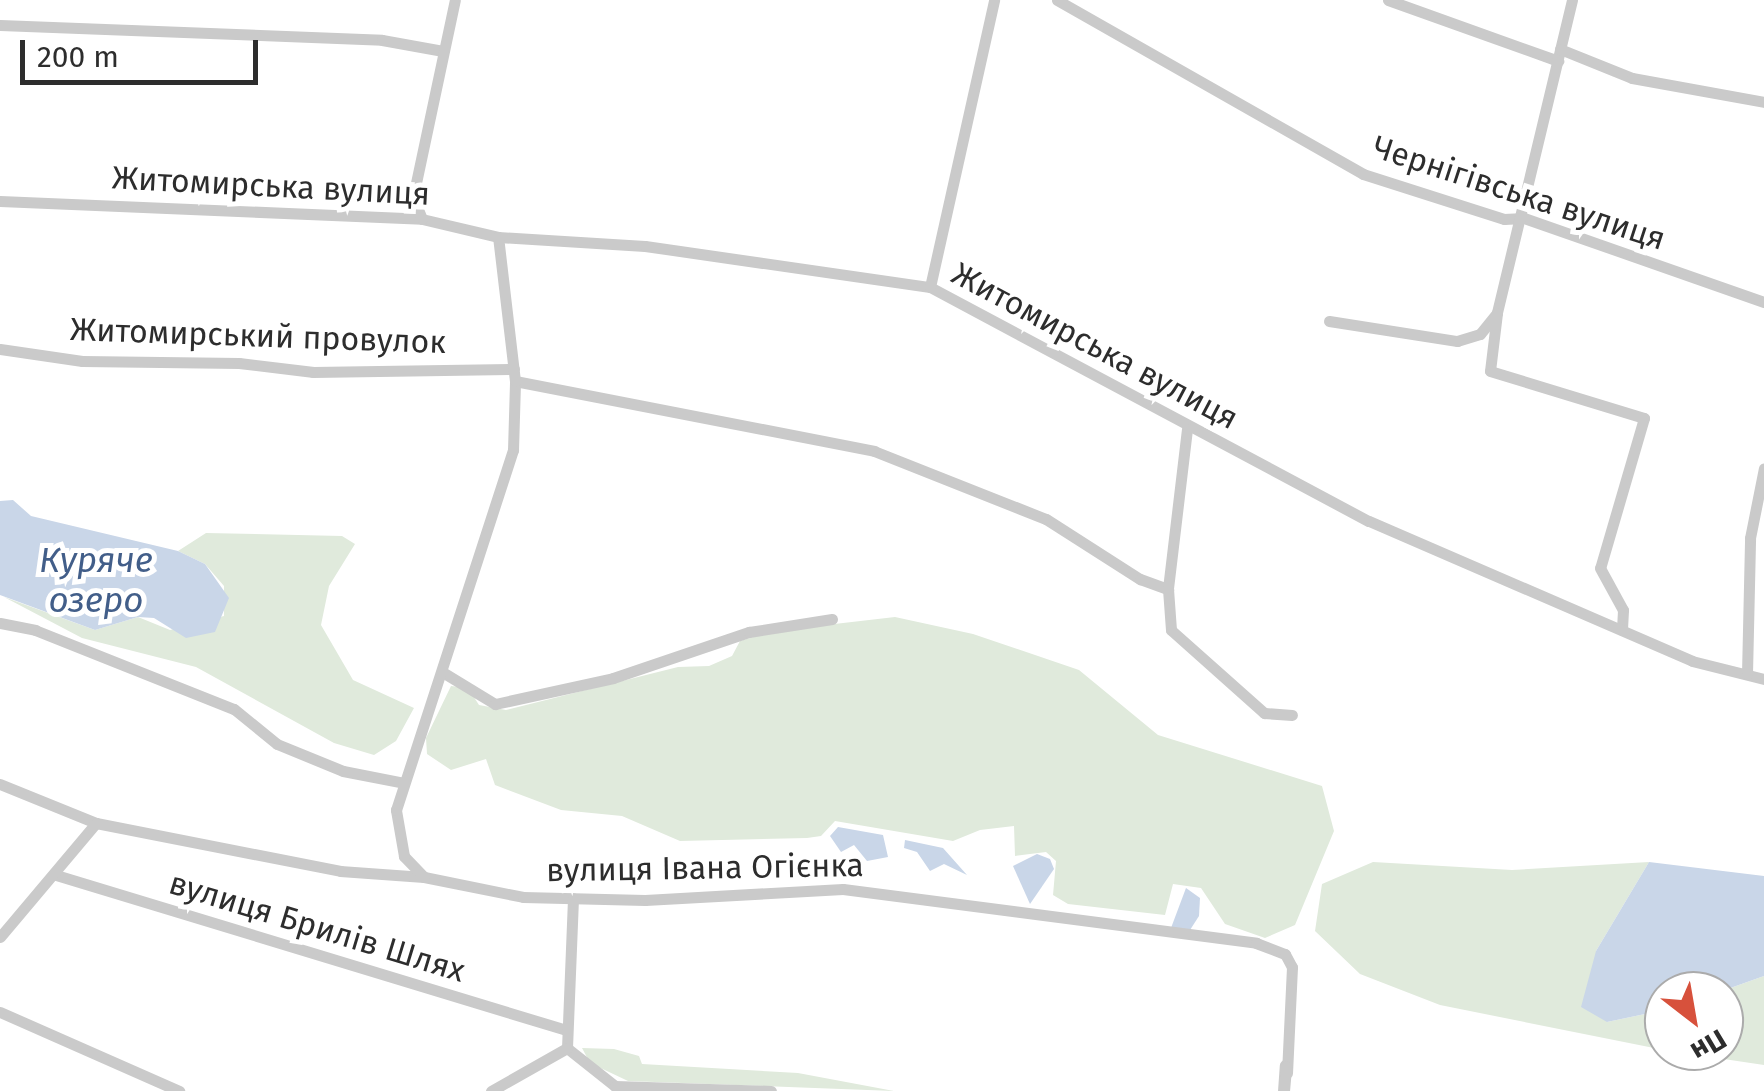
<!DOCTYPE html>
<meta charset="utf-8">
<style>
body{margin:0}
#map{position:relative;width:1764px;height:1091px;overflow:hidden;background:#fff;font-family:"Fira Sans",sans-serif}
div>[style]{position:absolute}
.green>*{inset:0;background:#e0eadc}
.water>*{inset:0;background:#c9d6e8}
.minor>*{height:11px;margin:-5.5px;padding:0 5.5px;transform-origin:5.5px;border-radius:5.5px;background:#cacaca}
span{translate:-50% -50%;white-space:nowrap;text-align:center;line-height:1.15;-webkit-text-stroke:10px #fff;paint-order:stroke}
.street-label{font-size:32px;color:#2d2d2d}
.water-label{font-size:35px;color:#425e89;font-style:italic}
.north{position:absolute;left:1644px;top:971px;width:100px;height:100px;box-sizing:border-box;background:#fff;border:2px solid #ababab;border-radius:50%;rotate:149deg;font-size:28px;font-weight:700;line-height:40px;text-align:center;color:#2d2d2d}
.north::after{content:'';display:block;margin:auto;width:35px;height:45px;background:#d7513c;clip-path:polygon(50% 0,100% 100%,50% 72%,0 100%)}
.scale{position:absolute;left:20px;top:40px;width:238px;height:45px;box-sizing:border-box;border:5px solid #2d2d2d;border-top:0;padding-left:12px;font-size:30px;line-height:35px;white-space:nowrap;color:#2d2d2d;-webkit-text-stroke:8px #fff;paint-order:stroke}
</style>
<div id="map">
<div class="green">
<div style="clip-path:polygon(206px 533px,342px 536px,355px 544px,329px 586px,321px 625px,353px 680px,414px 708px,396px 741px,374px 755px,334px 743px,196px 667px,82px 638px,4px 597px,95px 630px,138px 617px,170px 630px,224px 616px,224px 586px,205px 564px,178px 551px)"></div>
<div style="clip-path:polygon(895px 617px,973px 634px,1079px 670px,1158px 735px,1322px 786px,1334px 831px,1295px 925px,1265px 938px,1225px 924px,1201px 888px,1173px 884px,1165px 915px,1068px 904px,1053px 895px,1056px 861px,1046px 852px,1015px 856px,1014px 826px,980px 830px,953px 841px,835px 821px,821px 836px,807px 838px,680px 841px,622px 816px,561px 810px,495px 785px,486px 759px,451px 770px,427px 754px,426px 738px,451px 686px,468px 688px,479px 705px,506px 710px,678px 667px,709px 666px,732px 656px,740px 641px,774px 631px)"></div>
<div style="clip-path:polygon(1373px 862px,1512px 870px,1649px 862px,1596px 951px,1607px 1022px,1664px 1010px,1664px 1050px,1440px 1005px,1360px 974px,1315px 931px,1322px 884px)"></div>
<div style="clip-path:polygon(1764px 976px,1764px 1065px,1670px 1051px,1724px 1051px,1722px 991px)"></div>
<div style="clip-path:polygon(582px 1048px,614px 1049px,639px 1056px,642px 1064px,798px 1073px,894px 1091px,628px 1081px,590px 1063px)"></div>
</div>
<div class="water">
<div style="clip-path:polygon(13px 500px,31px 516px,178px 551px,205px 564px,229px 598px,215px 632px,186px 638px,154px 618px,138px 617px,95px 630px,0 595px,0 501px)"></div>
<div style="clip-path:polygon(838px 827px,883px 835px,888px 857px,867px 861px,854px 845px,841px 852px,830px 836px)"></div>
<div style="clip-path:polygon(905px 840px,943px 848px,967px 875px,944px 864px,930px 871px,917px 852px,904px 848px)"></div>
<div style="clip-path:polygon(1037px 854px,1050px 859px,1054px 869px,1030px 904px,1013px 866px)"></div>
<div style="clip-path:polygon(1649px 862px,1764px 876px,1764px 976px,1722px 991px,1664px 991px,1664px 1010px,1607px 1022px,1581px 1007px,1596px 951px)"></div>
<div style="clip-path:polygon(1186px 888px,1200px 898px,1199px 916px,1190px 930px,1171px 928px)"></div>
</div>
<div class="minor">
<div style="left:1057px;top:0;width:352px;rotate:29.6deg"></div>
<div style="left:1363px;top:174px;width:148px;rotate:17.7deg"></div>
<div style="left:1504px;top:219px;width:20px;rotate:-3deg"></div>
<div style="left:1524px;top:218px;width:254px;rotate:19.3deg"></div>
<div style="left:1388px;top:0;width:181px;rotate:19.7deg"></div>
<div style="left:1572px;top:0;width:322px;rotate:103.5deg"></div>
<div style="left:1497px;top:313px;width:58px;rotate:96.9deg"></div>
<div style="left:1490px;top:371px;width:161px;rotate:17deg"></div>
<div style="left:1644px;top:418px;width:156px;rotate:106.3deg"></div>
<div style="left:1600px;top:568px;width:48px;rotate:61.3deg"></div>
<div style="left:1623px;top:610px;width:20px;rotate:93deg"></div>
<div style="left:0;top:25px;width:382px;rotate:2.2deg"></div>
<div style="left:382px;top:40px;width:62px;rotate:10.2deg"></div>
<div style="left:1560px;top:49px;width:78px;rotate:21.9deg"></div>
<div style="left:1632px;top:78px;width:134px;rotate:10.3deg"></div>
<div style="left:0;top:201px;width:422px;rotate:2.4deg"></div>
<div style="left:422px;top:219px;width:78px;rotate:13.3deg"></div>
<div style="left:498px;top:237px;width:147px;rotate:3.5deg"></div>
<div style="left:645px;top:246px;width:288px;rotate:8.2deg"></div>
<div style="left:930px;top:287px;width:497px;rotate:28.1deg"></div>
<div style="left:1369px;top:521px;width:352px;rotate:23.4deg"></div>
<div style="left:1692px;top:661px;width:74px;rotate:14deg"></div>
<div style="left:422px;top:219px;width:24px;rotate:-112deg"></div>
<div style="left:413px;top:197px;width:201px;rotate:-78deg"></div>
<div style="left:930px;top:287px;width:294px;rotate:-77.4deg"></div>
<div style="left:1329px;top:321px;width:130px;rotate:8.9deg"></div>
<div style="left:1457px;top:341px;width:24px;rotate:-17deg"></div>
<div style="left:1480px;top:334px;width:27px;rotate:-51deg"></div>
<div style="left:0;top:349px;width:83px;rotate:8.3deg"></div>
<div style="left:82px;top:361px;width:157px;rotate:0.7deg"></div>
<div style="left:239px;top:363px;width:75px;rotate:6.9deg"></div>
<div style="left:313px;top:372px;width:201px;rotate:-0.9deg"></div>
<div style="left:515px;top:381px;width:366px;rotate:11deg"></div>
<div style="left:874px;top:451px;width:185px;rotate:21.6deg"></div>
<div style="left:1046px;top:519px;width:112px;rotate:32.6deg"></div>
<div style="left:1140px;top:579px;width:30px;rotate:20deg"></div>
<div style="left:1187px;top:429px;width:161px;rotate:96.8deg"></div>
<div style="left:1168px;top:589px;width:41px;rotate:85.8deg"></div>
<div style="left:1171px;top:630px;width:125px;rotate:41.7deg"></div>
<div style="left:1264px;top:713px;width:28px;rotate:4deg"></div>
<div style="left:0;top:623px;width:36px;rotate:11deg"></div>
<div style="left:35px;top:630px;width:214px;rotate:21.7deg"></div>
<div style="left:234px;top:709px;width:55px;rotate:39.1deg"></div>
<div style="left:277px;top:744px;width:71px;rotate:22.2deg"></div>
<div style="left:343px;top:771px;width:62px;rotate:11.1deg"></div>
<div style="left:444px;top:673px;width:60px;rotate:31.3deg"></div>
<div style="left:495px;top:704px;width:121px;rotate:-12.4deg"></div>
<div style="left:613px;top:678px;width:144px;rotate:-18.7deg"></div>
<div style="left:749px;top:632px;width:84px;rotate:-8.9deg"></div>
<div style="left:1747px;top:674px;width:136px;rotate:-88.7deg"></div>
<div style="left:1750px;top:538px;width:71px;rotate:-78.7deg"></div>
<div style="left:0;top:784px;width:104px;rotate:22.1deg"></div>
<div style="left:96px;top:823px;width:249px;rotate:11.1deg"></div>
<div style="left:340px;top:871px;width:84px;rotate:4.1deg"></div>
<div style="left:424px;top:877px;width:101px;rotate:11.4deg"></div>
<div style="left:523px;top:897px;width:122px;rotate:1.4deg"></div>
<div style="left:645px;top:900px;width:198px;rotate:-3.2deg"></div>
<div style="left:843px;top:889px;width:417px;rotate:7.4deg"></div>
<div style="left:1256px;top:943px;width:31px;rotate:21deg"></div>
<div style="left:1285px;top:954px;width:15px;rotate:62deg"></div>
<div style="left:1292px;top:967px;width:106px;rotate:92.7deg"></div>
<div style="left:56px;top:875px;width:530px;rotate:16.9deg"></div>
<div style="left:424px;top:877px;width:29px;rotate:-134deg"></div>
<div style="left:404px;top:856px;width:47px;rotate:-99.9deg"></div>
<div style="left:396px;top:810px;width:379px;rotate:-72deg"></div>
<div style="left:513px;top:450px;width:69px;rotate:-88.3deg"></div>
<div style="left:515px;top:381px;width:145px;rotate:-96.7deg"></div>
<div style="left:0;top:937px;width:149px;rotate:-49.9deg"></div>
<div style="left:0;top:1012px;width:196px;rotate:23.8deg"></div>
<div style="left:567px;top:1048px;width:61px;rotate:38.4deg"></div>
<div style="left:615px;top:1086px;width:156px;rotate:1.8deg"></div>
<div style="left:567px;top:1048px;width:150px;rotate:-87.7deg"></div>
<div style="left:491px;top:1091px;width:87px;rotate:-29.5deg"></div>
<div style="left:1283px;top:1091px;width:26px;rotate:-86deg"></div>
<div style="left:1284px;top:1091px;width:25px;rotate:-85deg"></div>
</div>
<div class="street-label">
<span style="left:271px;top:186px;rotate:3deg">Житомирська вулиця</span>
<span style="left:1519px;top:193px;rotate:18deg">Чернігівська вулиця</span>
<span style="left:258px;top:336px;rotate:2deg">Житомирський провулок</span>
<span style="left:1095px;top:346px;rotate:28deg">Житомирська вулиця</span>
<span style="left:705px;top:868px;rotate:-1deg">вулиця Івана Огієнка</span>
<span style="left:317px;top:927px;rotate:17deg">вулиця Брилів Шлях</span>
</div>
<div class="water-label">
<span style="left:96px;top:580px">Куряче<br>озеро</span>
</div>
<div class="north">Пн</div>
<div class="scale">200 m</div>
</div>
